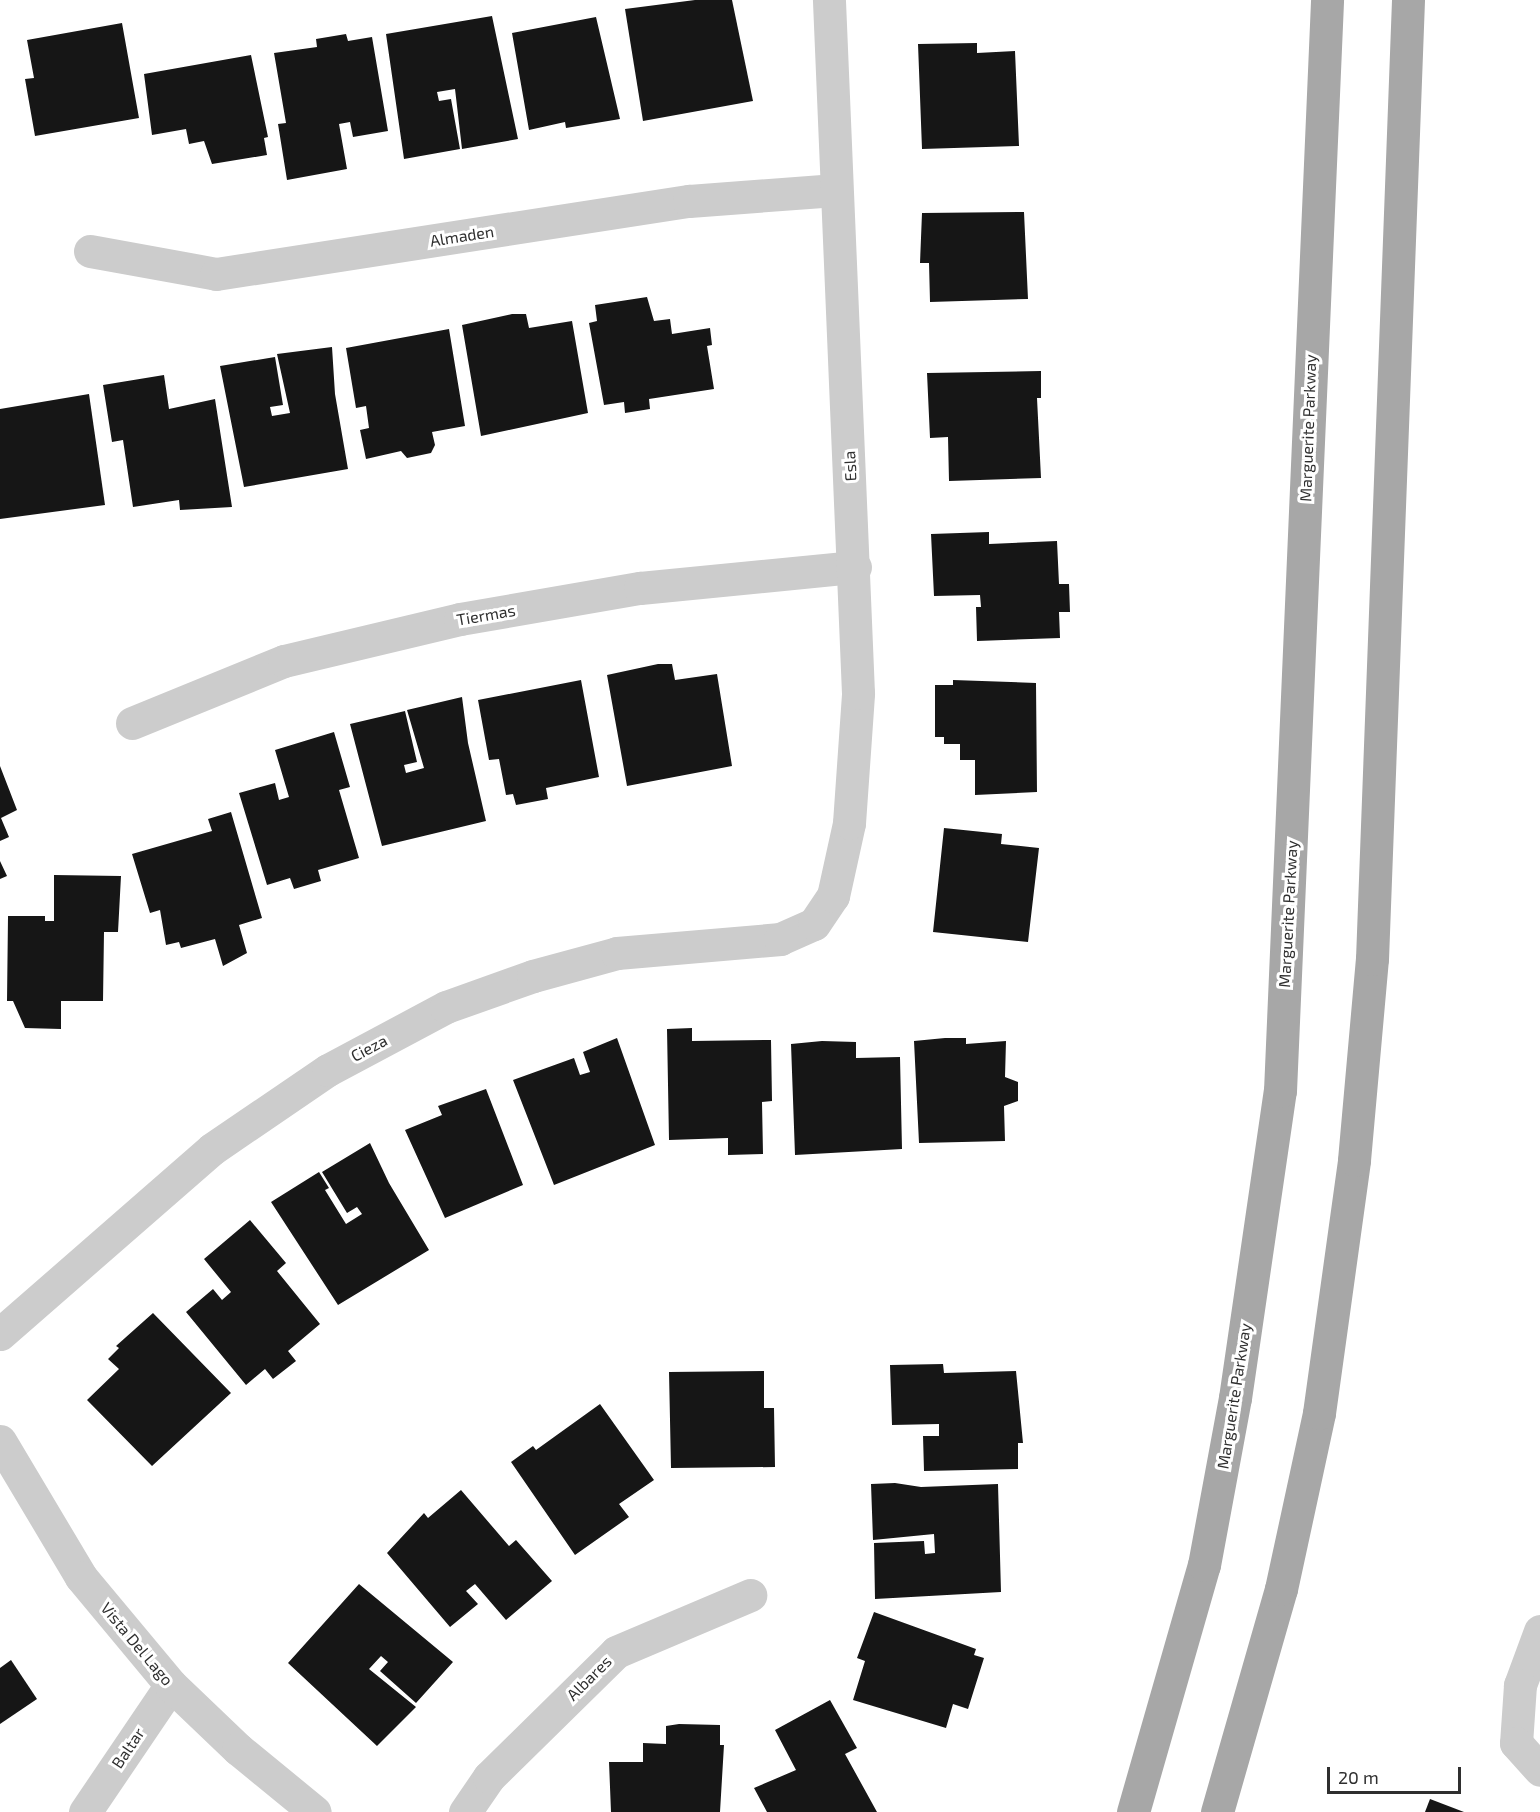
<!DOCTYPE html>
<style>
body{margin:0}
#map{position:relative;width:1540px;height:1812px;overflow:hidden;background:#fff;font-family:"Exo 2",sans-serif}
div>[style]{position:absolute}
.building>*{inset:0;background:#161616}
.minor>*{height:33px;margin:-16.5px;padding:0 16.5px;transform-origin:16.5px;border-radius:16.5px;background:#ccc}
.tertiary>*{height:33px;margin:-16.5px;padding:0 16.5px;transform-origin:16.5px;border-radius:16.5px;background:#ccc}
.primary>*{height:33px;margin:-16.5px;padding:0 16.5px;transform-origin:16.5px;border-radius:16.5px;background:#a7a7a7}
span{translate:-50% -50%;white-space:nowrap;text-align:center;line-height:1.15;-webkit-text-stroke:6px #fff;paint-order:stroke}
.street-label{font-size:16px;color:#2f2f2f}
.scale{position:absolute;left:1327px;top:1767px;width:134px;height:27px;box-sizing:border-box;border:3px solid #2f2f2f;border-top:0;padding-left:8px;font-size:18px;line-height:21px;white-space:nowrap;color:#2f2f2f;-webkit-text-stroke:4px #fff;paint-order:stroke}
</style>
<div id="map">
<div class="building">
<div style="clip-path:polygon(695px 0,732px 0,753px 101px,643px 121px,625px 9px)"></div>
<div style="clip-path:polygon(492px 16px,518px 139px,462px 149px,455px 89px,437px 92px,439px 101px,451px 99px,460px 149px,404px 159px,386px 34px)"></div>
<div style="clip-path:polygon(596px 17px,620px 119px,566px 128px,565px 122px,529px 130px,512px 33px)"></div>
<div style="clip-path:polygon(122px 23px,139px 118px,35px 136px,25px 79px,34px 78px,27px 40px)"></div>
<div style="clip-path:polygon(346px 34px,348px 41px,372px 37px,388px 131px,353px 137px,350px 122px,339px 124px,347px 169px,287px 180px,278px 124px,286px 123px,274px 53px,317px 47px,316px 39px)"></div>
<div style="clip-path:polygon(977px 43px,977px 53px,1015px 51px,1019px 146px,922px 149px,918px 44px)"></div>
<div style="clip-path:polygon(251px 55px,268px 137px,264px 138px,267px 155px,212px 164px,204px 141px,189px 144px,186px 129px,152px 135px,144px 74px)"></div>
<div style="clip-path:polygon(1024px 212px,1028px 299px,930px 302px,929px 263px,920px 263px,922px 213px)"></div>
<div style="clip-path:polygon(647px 297px,654px 321px,670px 319px,672px 334px,710px 328px,712px 345px,707px 346px,714px 389px,649px 399px,650px 409px,625px 413px,624px 402px,604px 405px,589px 323px,597px 321px,595px 305px)"></div>
<div style="clip-path:polygon(512px 314px,526px 314px,529px 328px,572px 321px,588px 413px,481px 436px,462px 325px)"></div>
<div style="clip-path:polygon(449px 329px,465px 426px,432px 432px,435px 445px,431px 453px,407px 458px,401px 451px,366px 459px,360px 430px,369px 428px,366px 406px,356px 408px,346px 348px)"></div>
<div style="clip-path:polygon(332px 347px,335px 394px,348px 469px,244px 487px,220px 366px,275px 357px,283px 405px,270px 407px,272px 416px,290px 413px,277px 354px)"></div>
<div style="clip-path:polygon(1041px 371px,1041px 398px,1037px 398px,1041px 478px,949px 481px,948px 437px,930px 438px,927px 373px)"></div>
<div style="clip-path:polygon(164px 375px,169px 409px,215px 399px,232px 507px,180px 510px,179px 500px,133px 507px,123px 440px,112px 442px,103px 385px)"></div>
<div style="clip-path:polygon(89px 394px,105px 505px,0 519px,0 409px)"></div>
<div style="clip-path:polygon(989px 532px,989px 544px,1057px 541px,1059px 584px,1069px 584px,1070px 612px,1059px 612px,1060px 638px,977px 641px,976px 607px,981px 607px,980px 595px,934px 596px,931px 534px)"></div>
<div style="clip-path:polygon(658px 664px,672px 664px,675px 680px,717px 674px,732px 766px,627px 786px,607px 675px)"></div>
<div style="clip-path:polygon(581px 680px,599px 777px,546px 788px,548px 799px,516px 805px,513px 794px,506px 795px,499px 759px,489px 760px,478px 700px)"></div>
<div style="clip-path:polygon(953px 680px,1036px 683px,1037px 792px,975px 795px,975px 760px,960px 760px,960px 744px,944px 744px,944px 737px,935px 737px,935px 685px,953px 685px)"></div>
<div style="clip-path:polygon(462px 697px,468px 743px,486px 821px,382px 846px,350px 724px,405px 711px,417px 762px,404px 765px,406px 773px,424px 768px,407px 710px)"></div>
<div style="clip-path:polygon(334px 732px,350px 787px,339px 790px,359px 858px,318px 870px,321px 881px,294px 889px,290px 878px,267px 885px,239px 793px,275px 783px,279px 800px,289px 797px,275px 750px)"></div>
<div style="clip-path:polygon(0 766px,17px 810px,1px 818px,9px 837px,0 841px)"></div>
<div style="clip-path:polygon(231px 812px,262px 918px,239px 925px,247px 953px,223px 966px,215px 939px,181px 948px,179px 942px,166px 945px,160px 910px,150px 913px,132px 854px,212px 831px,208px 819px)"></div>
<div style="clip-path:polygon(944px 828px,1002px 834px,1001px 844px,1039px 848px,1028px 942px,933px 932px)"></div>
<div style="clip-path:polygon(0 861px,7px 876px,0 879px)"></div>
<div style="clip-path:polygon(54px 875px,121px 876px,118px 932px,104px 932px,103px 1001px,61px 1001px,61px 1029px,25px 1028px,13px 1001px,7px 1001px,8px 916px,45px 916px,45px 921px,54px 921px)"></div>
<div style="clip-path:polygon(692px 1028px,692px 1041px,771px 1040px,772px 1101px,762px 1102px,763px 1154px,728px 1155px,728px 1138px,669px 1140px,667px 1029px)"></div>
<div style="clip-path:polygon(617px 1038px,655px 1145px,554px 1185px,513px 1080px,574px 1058px,580px 1075px,590px 1072px,583px 1052px)"></div>
<div style="clip-path:polygon(945px 1038px,966px 1038px,966px 1044px,1006px 1041px,1005px 1077px,1018px 1082px,1018px 1101px,1004px 1106px,1005px 1141px,919px 1143px,914px 1041px)"></div>
<div style="clip-path:polygon(822px 1041px,856px 1042px,856px 1058px,900px 1057px,902px 1149px,795px 1155px,791px 1044px)"></div>
<div style="clip-path:polygon(486px 1089px,523px 1185px,445px 1218px,405px 1130px,442px 1115px,438px 1106px)"></div>
<div style="clip-path:polygon(370px 1143px,389px 1183px,429px 1250px,338px 1305px,271px 1202px,319px 1172px,329px 1188px,325px 1190px,346px 1224px,362px 1214px,357px 1207px,347px 1213px,322px 1172px)"></div>
<div style="clip-path:polygon(250px 1220px,286px 1263px,277px 1271px,320px 1324px,288px 1351px,296px 1361px,273px 1379px,265px 1369px,246px 1385px,186px 1312px,213px 1289px,222px 1300px,231px 1292px,204px 1259px)"></div>
<div style="clip-path:polygon(153px 1313px,231px 1393px,152px 1466px,87px 1400px,119px 1369px,108px 1359px,119px 1348px,116px 1346px)"></div>
<div style="clip-path:polygon(943px 1364px,944px 1373px,1016px 1371px,1023px 1443px,1018px 1443px,1018px 1469px,924px 1471px,923px 1436px,939px 1436px,939px 1424px,892px 1425px,890px 1365px)"></div>
<div style="clip-path:polygon(764px 1371px,764px 1408px,774px 1408px,775px 1467px,671px 1468px,669px 1372px)"></div>
<div style="clip-path:polygon(600px 1404px,654px 1480px,619px 1504px,629px 1517px,575px 1555px,511px 1462px,533px 1446px,536px 1450px)"></div>
<div style="clip-path:polygon(895px 1483px,921px 1487px,998px 1484px,1001px 1592px,875px 1599px,874px 1543px,924px 1541px,925px 1554px,935px 1553px,934px 1534px,873px 1540px,871px 1484px)"></div>
<div style="clip-path:polygon(461px 1490px,509px 1546px,516px 1540px,552px 1581px,506px 1620px,475px 1584px,466px 1591px,478px 1604px,450px 1627px,387px 1553px,424px 1513px,428px 1518px)"></div>
<div style="clip-path:polygon(359px 1584px,453px 1662px,416px 1703px,380px 1671px,388px 1662px,381px 1656px,369px 1669px,416px 1707px,377px 1746px,288px 1663px)"></div>
<div style="clip-path:polygon(874px 1612px,976px 1649px,974px 1655px,984px 1658px,968px 1709px,953px 1704px,946px 1728px,853px 1700px,865px 1661px,857px 1658px)"></div>
<div style="clip-path:polygon(11px 1660px,37px 1699px,0 1724px,0 1668px)"></div>
<div style="clip-path:polygon(830px 1700px,857px 1748px,845px 1754px,877px 1812px,767px 1812px,754px 1788px,796px 1770px,775px 1730px)"></div>
<div style="clip-path:polygon(679px 1724px,720px 1725px,720px 1745px,724px 1745px,720px 1812px,611px 1812px,609px 1762px,643px 1762px,643px 1743px,666px 1744px,666px 1726px)"></div>
<div style="clip-path:polygon(1430px 1799px,1464px 1812px,1425px 1812px)"></div>
</div>
<div class="minor">
<div style="left:90px;top:251px;width:128px;rotate:10.3deg"></div>
<div style="left:216px;top:274px;width:479px;rotate:-8.8deg"></div>
<div style="left:689px;top:201px;width:147px;rotate:-4.3deg"></div>
<div style="left:132px;top:723px;width:164px;rotate:-22.2deg"></div>
<div style="left:284px;top:661px;width:181px;rotate:-13.4deg"></div>
<div style="left:460px;top:619px;width:183px;rotate:-9.8deg"></div>
<div style="left:640px;top:588px;width:216px;rotate:-5.6deg"></div>
<div style="left:0;top:1334px;width:281px;rotate:-41.1deg"></div>
<div style="left:212px;top:1149px;width:140px;rotate:-34.3deg"></div>
<div style="left:328px;top:1070px;width:134px;rotate:-28.1deg"></div>
<div style="left:446px;top:1007px;width:92px;rotate:-19.6deg"></div>
<div style="left:533px;top:976px;width:87px;rotate:-15.3deg"></div>
<div style="left:617px;top:953px;width:164px;rotate:-4.9deg"></div>
<div style="left:780px;top:939px;width:37px;rotate:-24deg"></div>
<div style="left:814px;top:924px;width:34px;rotate:-56deg"></div>
<div style="left:833px;top:896px;width:75px;rotate:-77.6deg"></div>
<div style="left:849px;top:823px;width:130px;rotate:-86deg"></div>
<div style="left:858px;top:693px;width:694px;rotate:-92.4deg"></div>
<div style="left:1540px;top:1631px;width:58px;rotate:110.3deg"></div>
<div style="left:1520px;top:1685px;width:58px;rotate:93.9deg"></div>
<div style="left:1516px;top:1743px;width:36px;rotate:48deg"></div>
<div style="left:85px;top:1812px;width:153px;rotate:-55.9deg"></div>
<div style="left:465px;top:1812px;width:42px;rotate:-55.6deg"></div>
<div style="left:489px;top:1777px;width:178px;rotate:-44.5deg"></div>
<div style="left:616px;top:1652px;width:146px;rotate:-23deg"></div>
</div>
<div class="tertiary">
<div style="left:0;top:1441px;width:158px;rotate:59.2deg"></div>
<div style="left:81px;top:1577px;width:141px;rotate:50.2deg"></div>
<div style="left:171px;top:1685px;width:93px;rotate:43.7deg"></div>
<div style="left:238px;top:1749px;width:99px;rotate:39.3deg"></div>
</div>
<div class="primary">
<div style="left:1133px;top:1812px;width:257px;rotate:-74deg"></div>
<div style="left:1204px;top:1565px;width:170px;rotate:-79.5deg"></div>
<div style="left:1235px;top:1398px;width:310px;rotate:-81.7deg"></div>
<div style="left:1280px;top:1091px;width:1092px;rotate:-87.53deg"></div>
<div style="left:1217px;top:1812px;width:232px;rotate:-74deg"></div>
<div style="left:1281px;top:1589px;width:180px;rotate:-77.8deg"></div>
<div style="left:1319px;top:1413px;width:255px;rotate:-82.1deg"></div>
<div style="left:1354px;top:1160px;width:202px;rotate:-84.9deg"></div>
<div style="left:1372px;top:959px;width:960px;rotate:-87.85deg"></div>
</div>
<div class="street-label">
<span style="left:462px;top:236px;rotate:-9deg">Almaden</span>
<span style="left:1308px;top:428px;rotate:-88deg">Marguerite Parkway</span>
<span style="left:850px;top:466px;rotate:-93deg">Esla</span>
<span style="left:486px;top:615px;rotate:-10deg">Tiermas</span>
<span style="left:1288px;top:914px;rotate:-87deg">Marguerite Parkway</span>
<span style="left:369px;top:1048px;rotate:-28deg">Cieza</span>
<span style="left:1234px;top:1396px;rotate:-81deg">Marguerite Parkway</span>
<span style="left:137px;top:1644px;rotate:50deg">Vista Del Lago</span>
<span style="left:589px;top:1678px;rotate:-45deg">Albares</span>
<span style="left:128px;top:1748px;rotate:-56deg">Baltar</span>
</div>
<div class="scale">20 m</div>
</div>
